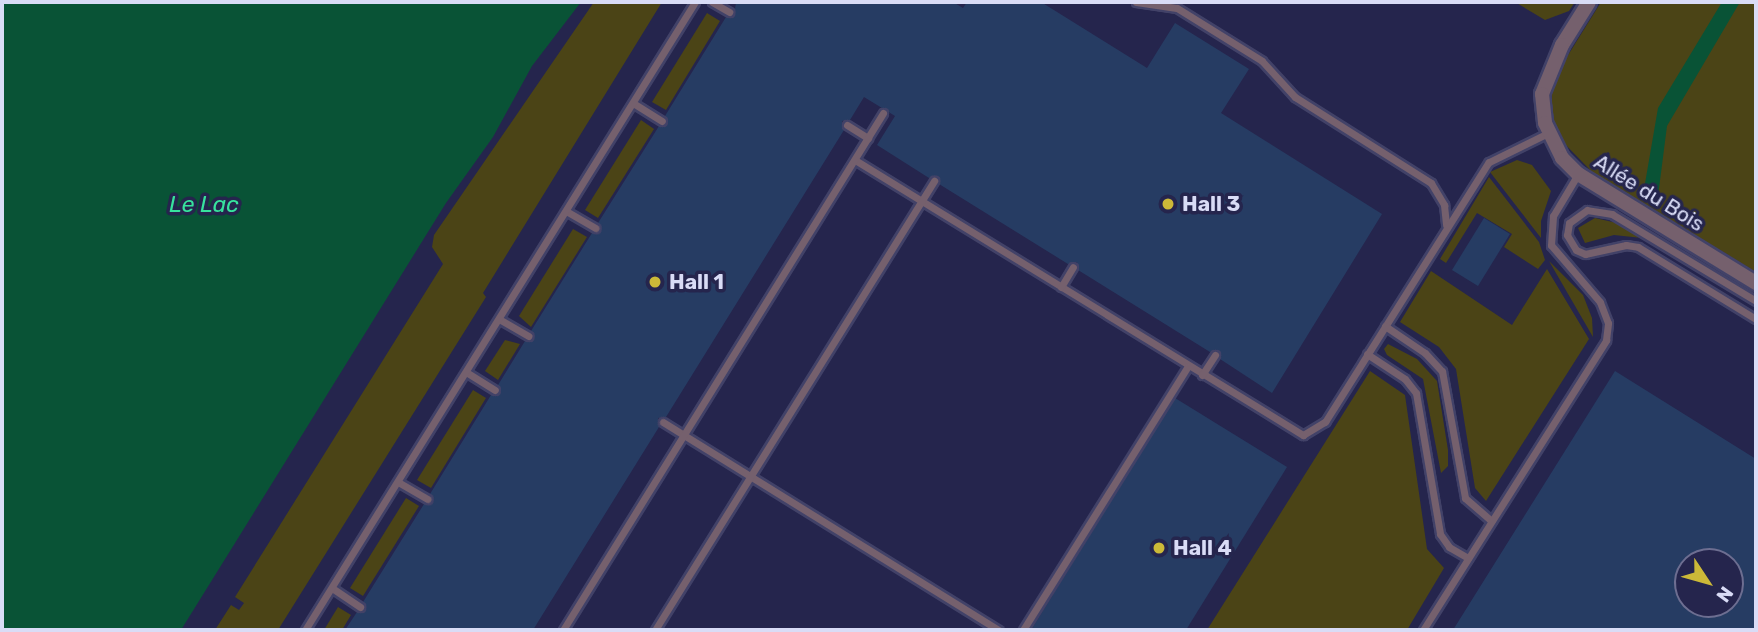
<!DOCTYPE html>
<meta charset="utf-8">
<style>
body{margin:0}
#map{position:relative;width:1758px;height:632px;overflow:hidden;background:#25254d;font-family:Rubik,sans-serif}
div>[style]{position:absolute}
.green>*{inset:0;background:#4b4416}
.water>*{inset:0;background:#095336}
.building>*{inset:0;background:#263c63}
.roads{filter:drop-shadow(2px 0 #424268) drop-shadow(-2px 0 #424268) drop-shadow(0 2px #424268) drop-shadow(0 -2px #424268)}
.service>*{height:7px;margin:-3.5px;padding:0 3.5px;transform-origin:3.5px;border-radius:3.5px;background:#75606d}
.minor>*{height:14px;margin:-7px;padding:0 7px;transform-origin:7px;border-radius:7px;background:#75606d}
.dots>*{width:19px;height:19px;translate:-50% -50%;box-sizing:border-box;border:4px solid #25254d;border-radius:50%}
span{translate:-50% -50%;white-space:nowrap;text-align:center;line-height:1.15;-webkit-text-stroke:7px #25254d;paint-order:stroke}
.street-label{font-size:21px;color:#d9dcf6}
.poi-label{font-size:21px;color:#d9dcf6;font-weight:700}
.left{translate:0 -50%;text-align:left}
.water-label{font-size:23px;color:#37e39e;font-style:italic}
.frame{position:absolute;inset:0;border:4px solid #d9dcf6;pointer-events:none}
.north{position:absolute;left:1674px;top:548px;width:70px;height:70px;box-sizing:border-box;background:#25254d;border:2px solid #6d6e91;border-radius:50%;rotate:126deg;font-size:19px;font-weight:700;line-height:28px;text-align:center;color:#d9dcf6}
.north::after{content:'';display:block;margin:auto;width:24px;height:32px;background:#ccb938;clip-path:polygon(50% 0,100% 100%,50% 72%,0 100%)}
</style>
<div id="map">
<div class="green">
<div style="clip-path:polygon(594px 2px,662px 2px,483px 293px,486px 297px,278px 630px,215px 630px,231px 605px,239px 610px,244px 603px,235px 597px,443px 264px,432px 247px,434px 235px)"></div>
<div style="clip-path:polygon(1515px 2px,1575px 2px,1569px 11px,1545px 20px)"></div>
<div style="clip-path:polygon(1601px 2px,1756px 2px,1756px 272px,1592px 172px,1559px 138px,1552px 117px,1552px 91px,1560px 68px)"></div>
<div style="clip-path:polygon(707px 13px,720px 21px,666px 110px,652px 102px)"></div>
<div style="clip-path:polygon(641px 120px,654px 129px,598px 218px,585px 210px)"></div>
<div style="clip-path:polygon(1517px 160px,1532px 165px,1551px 191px,1541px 221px,1541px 238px,1490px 172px)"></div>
<div style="clip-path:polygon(1489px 177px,1539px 242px,1545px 260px,1538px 269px,1504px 247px,1512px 234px,1477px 213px,1446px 263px,1440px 259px)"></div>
<div style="clip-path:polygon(1595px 218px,1617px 223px,1642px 238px,1614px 235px,1585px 243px,1578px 228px)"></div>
<div style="clip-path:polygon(573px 229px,587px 237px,531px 327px,519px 316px)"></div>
<div style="clip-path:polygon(1549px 261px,1583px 295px,1592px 318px,1593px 337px)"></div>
<div style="clip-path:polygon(1547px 269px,1589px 339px,1486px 501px,1475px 488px,1456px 369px,1439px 347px,1400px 322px,1431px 271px,1512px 325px)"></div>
<div style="clip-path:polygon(505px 340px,520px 344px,498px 380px,485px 371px)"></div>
<div style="clip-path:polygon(1388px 344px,1417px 359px,1437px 381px,1448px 450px,1448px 466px,1441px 473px,1423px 379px,1387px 355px,1384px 349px)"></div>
<div style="clip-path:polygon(1370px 371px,1405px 395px,1427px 549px,1444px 568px,1407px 630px,1207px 630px)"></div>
<div style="clip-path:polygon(473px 390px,486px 398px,431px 488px,417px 480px)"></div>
<div style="clip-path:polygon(406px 498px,419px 506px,363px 596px,350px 588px)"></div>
<div style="clip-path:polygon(338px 607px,351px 615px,342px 630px,324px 630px)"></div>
</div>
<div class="water">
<div style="clip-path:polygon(2px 2px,581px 2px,532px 66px,493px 137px,446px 203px,181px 630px,2px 630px)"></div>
<div style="clip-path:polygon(1722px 2px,1740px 2px,1667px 126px,1657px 204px,1643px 195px,1658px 108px)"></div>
</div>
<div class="building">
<div style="clip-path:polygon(736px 2px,953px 2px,963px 8px,967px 2px,1041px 2px,1147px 68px,1175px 23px,1249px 69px,1221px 113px,1382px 214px,1272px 393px,1220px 359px,1218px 350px,1210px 352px,1078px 270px,1077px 262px,1068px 264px,939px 184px,938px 176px,929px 178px,877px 145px,895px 116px,864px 97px,850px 120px,842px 121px,844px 130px,666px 417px,658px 418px,659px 427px,533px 630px,345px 630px,357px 612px,365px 610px,363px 602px,424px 504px,432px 503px,430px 494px,491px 395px,500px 394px,498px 385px,525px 341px,533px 340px,531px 331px,592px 233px,600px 232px,598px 223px,659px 126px,667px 125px,665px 116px,726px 17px,734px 16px)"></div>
<div style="clip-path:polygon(1484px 218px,1510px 234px,1478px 286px,1452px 270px)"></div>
<div style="clip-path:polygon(evenodd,1615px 371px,1756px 459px,1756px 630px,1453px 630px,1615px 371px,1688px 562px,1730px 562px,1730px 604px,1688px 604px,1688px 562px)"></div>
<div style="clip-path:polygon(1175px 398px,1287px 467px,1186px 630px,1031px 630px)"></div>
</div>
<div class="roads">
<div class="service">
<div style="left:712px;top:2px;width:20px;rotate:30deg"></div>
<div style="left:1136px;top:2px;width:41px;rotate:8.3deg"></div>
<div style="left:1177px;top:8px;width:100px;rotate:31.9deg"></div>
<div style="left:1262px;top:61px;width:49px;rotate:47.5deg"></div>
<div style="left:1295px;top:97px;width:161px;rotate:32.3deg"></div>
<div style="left:1431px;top:183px;width:26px;rotate:59deg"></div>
<div style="left:1444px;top:205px;width:20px;rotate:84deg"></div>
<div style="left:633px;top:103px;width:34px;rotate:32deg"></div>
<div style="left:847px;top:125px;width:25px;rotate:32deg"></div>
<div style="left:855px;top:160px;width:526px;rotate:31.54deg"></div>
<div style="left:1303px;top:435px;width:26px;rotate:-31deg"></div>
<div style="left:1325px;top:422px;width:307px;rotate:-57.8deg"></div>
<div style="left:1489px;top:162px;width:66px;rotate:-26.2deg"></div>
<div style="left:566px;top:211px;width:34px;rotate:30deg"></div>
<div style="left:1061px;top:287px;width:23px;rotate:-59deg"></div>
<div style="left:1756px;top:301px;width:168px;rotate:-148.9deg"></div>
<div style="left:1612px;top:214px;width:25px;rotate:-171deg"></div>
<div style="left:1587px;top:210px;width:22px;rotate:144deg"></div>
<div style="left:1569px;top:223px;width:12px;rotate:99deg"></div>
<div style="left:1567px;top:235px;width:17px;rotate:59deg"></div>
<div style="left:1576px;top:250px;width:10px;rotate:24deg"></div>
<div style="left:1585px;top:254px;width:42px;rotate:-12.4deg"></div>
<div style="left:1626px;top:245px;width:12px;rotate:9deg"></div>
<div style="left:1638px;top:247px;width:138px;rotate:31.4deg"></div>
<div style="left:499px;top:319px;width:34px;rotate:30deg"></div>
<div style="left:1385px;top:326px;width:48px;rotate:34deg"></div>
<div style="left:1425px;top:353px;width:25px;rotate:47deg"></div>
<div style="left:1442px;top:371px;width:129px;rotate:79.7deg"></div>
<div style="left:1465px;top:498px;width:35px;rotate:41deg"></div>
<div style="left:1367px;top:354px;width:45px;rotate:33.3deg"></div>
<div style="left:1405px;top:379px;width:18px;rotate:52deg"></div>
<div style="left:1416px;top:393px;width:143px;rotate:80.3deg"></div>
<div style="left:1440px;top:534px;width:16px;rotate:55deg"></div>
<div style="left:1449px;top:547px;width:22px;rotate:30deg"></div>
<div style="left:466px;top:372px;width:34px;rotate:32deg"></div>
<div style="left:1202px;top:375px;width:24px;rotate:-57deg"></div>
<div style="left:663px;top:422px;width:395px;rotate:31.8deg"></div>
<div style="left:398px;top:482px;width:34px;rotate:30deg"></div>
<div style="left:332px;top:588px;width:34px;rotate:34deg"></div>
<div style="left:305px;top:630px;width:739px;rotate:-58.16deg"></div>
<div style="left:563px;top:630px;width:608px;rotate:-58.24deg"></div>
<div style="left:655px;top:630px;width:529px;rotate:-58.14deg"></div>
<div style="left:1023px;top:630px;width:311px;rotate:-58deg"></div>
<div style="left:1423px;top:630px;width:343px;rotate:-57.7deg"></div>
<div style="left:1606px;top:340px;width:17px;rotate:-83deg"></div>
<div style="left:1608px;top:323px;width:22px;rotate:-111deg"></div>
<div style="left:1600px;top:302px;width:75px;rotate:-130.7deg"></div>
<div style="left:1551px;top:245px;width:29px;rotate:-86deg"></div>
<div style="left:1553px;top:216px;width:49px;rotate:-59.2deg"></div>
</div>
<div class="minor">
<div style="left:1589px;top:2px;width:51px;rotate:122.1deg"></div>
<div style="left:1562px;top:45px;width:53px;rotate:112.2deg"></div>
<div style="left:1542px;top:94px;width:29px;rotate:84deg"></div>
<div style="left:1545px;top:123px;width:39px;rotate:64deg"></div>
<div style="left:1562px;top:158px;width:23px;rotate:45deg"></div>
<div style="left:1578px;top:174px;width:209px;rotate:31.5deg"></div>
</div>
</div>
<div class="dots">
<div style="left:1168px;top:204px;background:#ccb938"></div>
<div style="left:655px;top:282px;background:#ccb938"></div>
<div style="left:1159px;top:548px;background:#ccb938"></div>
</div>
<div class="street-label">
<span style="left:1649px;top:193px;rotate:32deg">Allée du Bois</span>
</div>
<div class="poi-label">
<span class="left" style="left:1182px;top:204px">Hall 3</span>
<span class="left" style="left:669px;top:282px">Hall 1</span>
<span class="left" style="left:1173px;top:548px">Hall 4</span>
</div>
<div class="water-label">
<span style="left:204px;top:204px">Le Lac</span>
</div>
<div class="frame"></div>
<div class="north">N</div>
</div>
